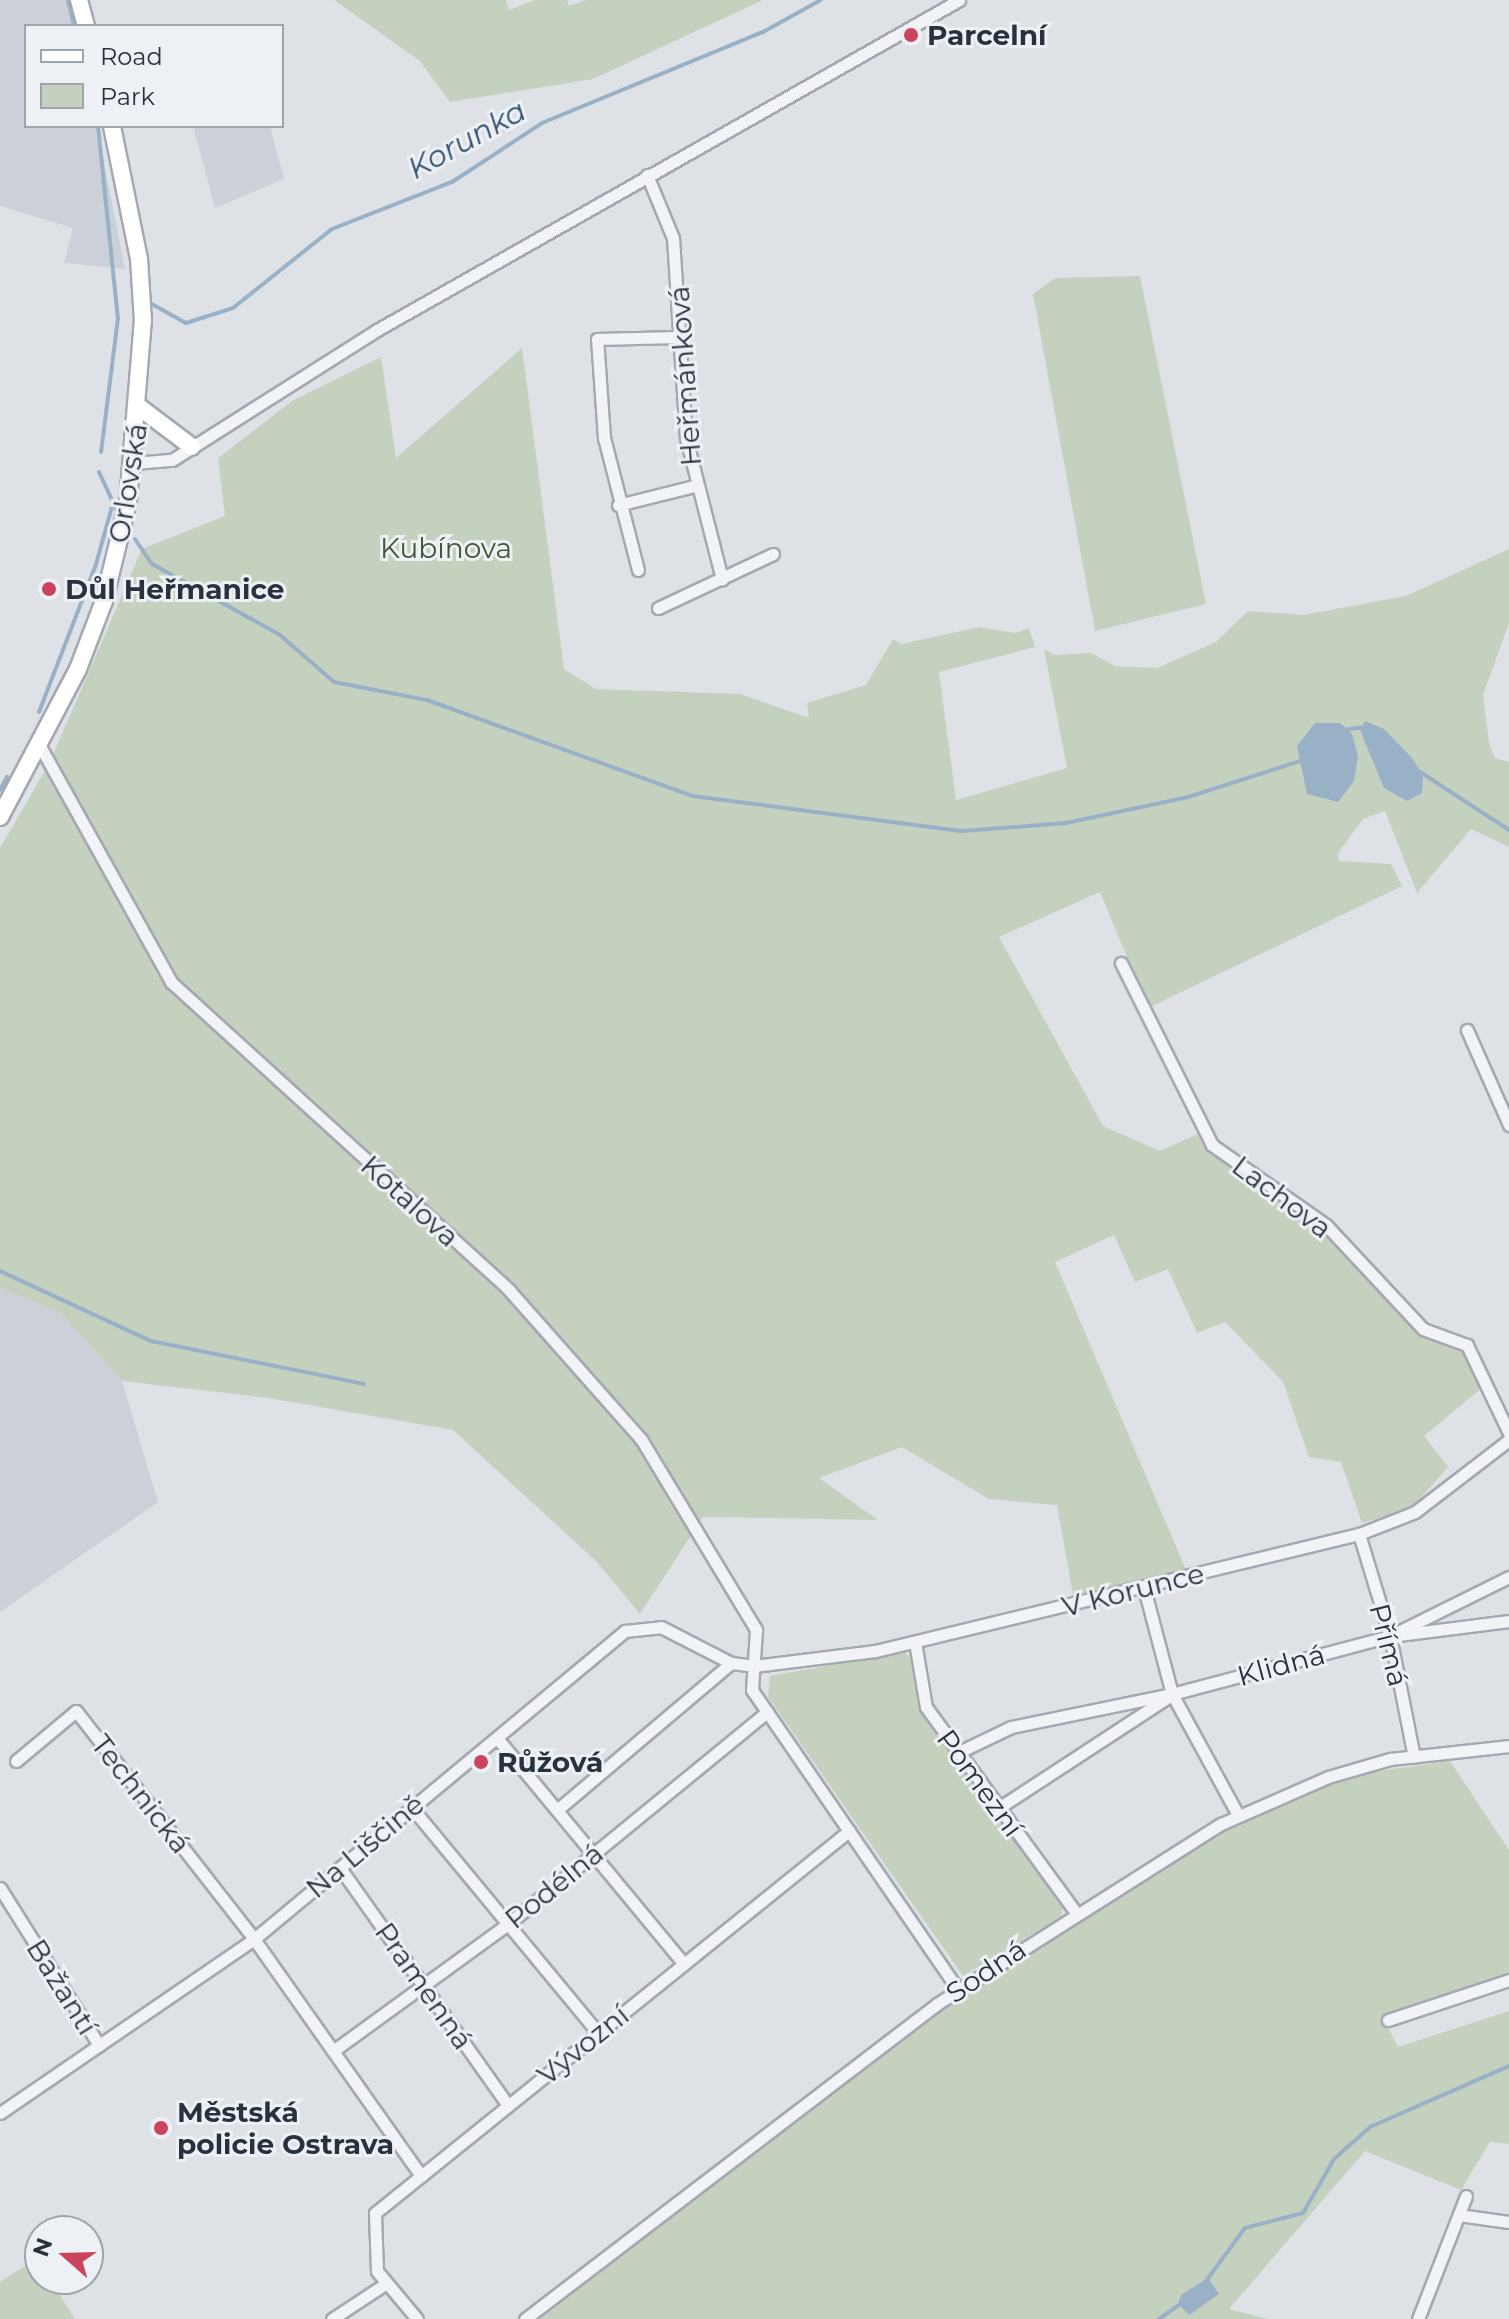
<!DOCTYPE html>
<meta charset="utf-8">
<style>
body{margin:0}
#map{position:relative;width:1509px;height:2319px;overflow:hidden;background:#dee2e7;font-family:Montserrat,sans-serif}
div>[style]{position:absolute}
.built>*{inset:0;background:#ccd1d9}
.green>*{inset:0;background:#c5d1bf}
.water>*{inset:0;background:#99b1c7}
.stream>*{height:4px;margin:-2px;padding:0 2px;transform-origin:2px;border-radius:2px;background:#99b1c7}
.roads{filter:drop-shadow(2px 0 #a4a9b1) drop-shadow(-2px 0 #a4a9b1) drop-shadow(0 2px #a4a9b1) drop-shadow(0 -2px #a4a9b1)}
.street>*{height:11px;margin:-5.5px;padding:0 5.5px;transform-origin:5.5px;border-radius:5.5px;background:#f1f3f6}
.secondary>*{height:16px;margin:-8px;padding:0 8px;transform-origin:8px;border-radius:8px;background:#fff}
.dots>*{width:22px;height:22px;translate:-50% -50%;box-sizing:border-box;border:4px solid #edf1f5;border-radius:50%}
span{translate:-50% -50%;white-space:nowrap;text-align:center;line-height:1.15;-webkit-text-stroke:6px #edf1f5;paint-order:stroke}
.poi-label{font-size:28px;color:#28313e;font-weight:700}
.left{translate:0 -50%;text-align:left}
.street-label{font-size:28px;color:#28313e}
.park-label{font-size:28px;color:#3d5935}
.water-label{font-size:30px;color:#335171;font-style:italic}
.legend{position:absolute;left:24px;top:24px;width:260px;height:104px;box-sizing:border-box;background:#edf1f5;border:2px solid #9ea4ac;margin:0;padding:10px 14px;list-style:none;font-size:24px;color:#28313e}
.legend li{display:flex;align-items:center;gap:16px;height:40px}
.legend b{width:40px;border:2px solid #9ea4ac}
.north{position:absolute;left:24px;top:2215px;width:80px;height:80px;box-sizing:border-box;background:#edf1f5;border:2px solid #9ea4ac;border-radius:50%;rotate:290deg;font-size:22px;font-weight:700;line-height:32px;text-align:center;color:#28313e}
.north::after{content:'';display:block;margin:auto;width:28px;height:36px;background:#cb445d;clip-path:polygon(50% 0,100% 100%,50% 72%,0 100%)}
</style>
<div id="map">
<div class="built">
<div style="clip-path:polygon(0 0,67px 0,73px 26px,26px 26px,26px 126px,97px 126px,125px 269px,64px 263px,73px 228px,0 206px)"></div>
<div style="clip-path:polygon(193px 126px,270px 126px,284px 179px,215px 208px)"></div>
<div style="clip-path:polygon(0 1288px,60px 1313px,122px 1381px,158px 1502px,0 1612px)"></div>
</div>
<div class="green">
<div style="clip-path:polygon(334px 0,506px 0,509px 10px,535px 0,567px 0,569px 6px,586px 0,763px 0,593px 79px,450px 102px,420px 61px)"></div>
<div style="clip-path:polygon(1140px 276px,1206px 604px,1095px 631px,1033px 294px,1055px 278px)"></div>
<div style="clip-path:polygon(522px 348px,564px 669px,596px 689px,740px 694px,809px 718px,807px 703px,866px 685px,893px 639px,901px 644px,980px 627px,1015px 633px,1029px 628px,1035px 647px,939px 672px,956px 800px,1067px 768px,1044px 649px,1054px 655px,1091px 653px,1115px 666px,1157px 668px,1216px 642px,1248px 611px,1303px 615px,1406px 596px,1509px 549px,1509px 623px,1483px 695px,1489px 743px,1495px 758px,1509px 762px,1509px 847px,1471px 829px,1417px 893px,1385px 811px,1363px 819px,1338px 853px,1339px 861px,1391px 864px,1402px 886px,1148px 1008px,1100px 892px,999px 937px,1103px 1126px,1160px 1151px,1204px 1131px,1212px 1151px,1322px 1226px,1420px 1332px,1464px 1349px,1483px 1387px,1424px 1436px,1448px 1467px,1412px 1508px,1362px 1523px,1341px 1462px,1309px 1457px,1283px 1382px,1225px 1322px,1197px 1333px,1168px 1269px,1135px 1282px,1114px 1235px,1055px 1262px,1186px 1570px,1031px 1615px,1073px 1595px,1057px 1505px,989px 1499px,902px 1447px,819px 1478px,878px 1520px,703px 1517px,640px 1614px,596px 1561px,453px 1430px,268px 1398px,122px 1381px,60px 1313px,0 1288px,0 848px,49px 764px,142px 549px,225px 516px,218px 458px,292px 401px,381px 357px,396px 458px)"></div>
<div style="clip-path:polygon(904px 1652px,914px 1662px,923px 1707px,1064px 1899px,1061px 1917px,963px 1976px,768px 1697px,770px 1676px)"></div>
<div style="clip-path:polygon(1450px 1761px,1509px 1850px,1509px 1976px,1384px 2019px,1398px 2047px,1509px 2011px,1509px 2144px,1490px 2142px,1461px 2190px,1365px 2151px,1229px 2309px,1268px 2319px,540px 2319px,907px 2035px,1086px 1912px,1244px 1818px,1302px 1793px,1371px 1772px)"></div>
<div style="clip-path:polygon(37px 2258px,40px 2279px,50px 2279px,75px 2319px,0 2319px,0 2282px)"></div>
</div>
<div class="water">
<div style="clip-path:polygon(1365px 721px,1384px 729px,1412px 758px,1423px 776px,1422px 793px,1407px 801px,1384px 788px,1360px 730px)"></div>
<div style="clip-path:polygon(1315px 723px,1340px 723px,1352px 734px,1358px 756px,1354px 781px,1338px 802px,1307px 794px,1297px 746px)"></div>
<div style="clip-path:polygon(1208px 2278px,1219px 2294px,1189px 2315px,1178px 2304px,1181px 2295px)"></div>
</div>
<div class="stream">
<div style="left:68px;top:0;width:27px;rotate:77deg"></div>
<div style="left:98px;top:126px;width:193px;rotate:84.1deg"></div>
<div style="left:118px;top:318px;width:135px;rotate:97.2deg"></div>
<div style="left:150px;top:303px;width:41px;rotate:29.1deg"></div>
<div style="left:186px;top:323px;width:49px;rotate:-17.7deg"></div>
<div style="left:233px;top:308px;width:127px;rotate:-38.6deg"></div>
<div style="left:332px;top:229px;width:129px;rotate:-21.4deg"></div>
<div style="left:452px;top:182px;width:108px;rotate:-33.2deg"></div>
<div style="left:542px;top:123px;width:239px;rotate:-22.4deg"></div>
<div style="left:763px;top:32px;width:66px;rotate:-28.9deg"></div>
<div style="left:99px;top:472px;width:45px;rotate:65.1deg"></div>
<div style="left:135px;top:539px;width:30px;rotate:56deg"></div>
<div style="left:152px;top:564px;width:146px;rotate:29deg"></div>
<div style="left:280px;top:635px;width:72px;rotate:41deg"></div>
<div style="left:334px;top:682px;width:95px;rotate:11deg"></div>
<div style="left:427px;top:700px;width:282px;rotate:19.9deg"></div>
<div style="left:692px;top:796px;width:273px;rotate:7.4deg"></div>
<div style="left:963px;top:831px;width:103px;rotate:-4.4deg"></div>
<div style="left:1066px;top:823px;width:125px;rotate:-12deg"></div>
<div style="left:1188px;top:797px;width:118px;rotate:-17.8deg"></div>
<div style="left:39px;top:712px;width:159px;rotate:-68.9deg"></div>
<div style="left:96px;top:564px;width:63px;rotate:-74.4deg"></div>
<div style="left:1343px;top:730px;width:21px;rotate:-8deg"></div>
<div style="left:1417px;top:770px;width:110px;rotate:33.1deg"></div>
<div style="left:0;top:790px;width:15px;rotate:-62deg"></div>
<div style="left:0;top:1271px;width:166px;rotate:24.9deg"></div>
<div style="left:151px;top:1341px;width:217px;rotate:11.4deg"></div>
<div style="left:1206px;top:2281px;width:66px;rotate:-53.7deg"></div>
<div style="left:1245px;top:2228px;width:60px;rotate:-14.5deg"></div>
<div style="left:1303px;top:2213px;width:62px;rotate:-60.1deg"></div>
<div style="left:1334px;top:2159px;width:48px;rotate:-41.6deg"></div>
<div style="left:1370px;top:2127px;width:152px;rotate:-23.7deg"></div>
<div style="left:1159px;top:2319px;width:28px;rotate:-35deg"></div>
</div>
<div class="roads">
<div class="street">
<div style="left:647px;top:175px;width:68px;rotate:67.6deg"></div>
<div style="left:673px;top:238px;width:200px;rotate:86.3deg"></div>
<div style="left:686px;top:438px;width:146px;rotate:75.7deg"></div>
<div style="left:134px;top:463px;width:38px;rotate:-5deg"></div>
<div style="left:172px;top:460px;width:243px;rotate:-32.4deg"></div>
<div style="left:377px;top:330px;width:669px;rotate:-29.55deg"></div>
<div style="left:618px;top:505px;width:78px;rotate:-14deg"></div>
<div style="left:638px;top:570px;width:136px;rotate:-104.4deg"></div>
<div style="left:604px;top:438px;width:99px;rotate:-94deg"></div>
<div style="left:597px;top:339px;width:80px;rotate:-1.4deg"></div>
<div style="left:658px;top:608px;width:127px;rotate:-25.2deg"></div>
<div style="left:41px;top:748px;width:268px;rotate:60.9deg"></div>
<div style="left:171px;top:982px;width:457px;rotate:42.3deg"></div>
<div style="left:509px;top:1290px;width:199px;rotate:48.5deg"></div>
<div style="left:641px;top:1439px;width:223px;rotate:58.9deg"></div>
<div style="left:756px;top:1630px;width:60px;rotate:93.8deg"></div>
<div style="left:752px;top:1690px;width:364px;rotate:55.5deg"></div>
<div style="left:1121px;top:963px;width:203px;rotate:63.4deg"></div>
<div style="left:1212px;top:1145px;width:139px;rotate:35.1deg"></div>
<div style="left:1326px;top:1225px;width:142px;rotate:47deg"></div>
<div style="left:1423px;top:1329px;width:47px;rotate:20deg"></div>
<div style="left:1467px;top:1345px;width:98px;rotate:64.5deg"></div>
<div style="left:1467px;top:1030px;width:104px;rotate:66.1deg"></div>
<div style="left:1359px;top:1534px;width:107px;rotate:73.1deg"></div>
<div style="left:1390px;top:1636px;width:123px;rotate:78.8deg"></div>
<div style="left:1144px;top:1588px;width:110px;rotate:75.2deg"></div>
<div style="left:1172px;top:1694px;width:138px;rotate:61.4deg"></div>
<div style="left:1398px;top:1635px;width:112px;rotate:-7.2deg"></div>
<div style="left:915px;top:1642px;width:66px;rotate:80.4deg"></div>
<div style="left:926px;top:1707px;width:253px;rotate:53.9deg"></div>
<div style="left:497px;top:1738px;width:293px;rotate:50.4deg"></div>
<div style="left:957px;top:1753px;width:60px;rotate:-25.7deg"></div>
<div style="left:1011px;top:1727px;width:164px;rotate:-11.6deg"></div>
<div style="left:1172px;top:1694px;width:226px;rotate:-14.9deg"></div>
<div style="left:1390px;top:1636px;width:133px;rotate:-26.4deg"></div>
<div style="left:16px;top:1761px;width:78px;rotate:-39.8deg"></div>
<div style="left:76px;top:1711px;width:289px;rotate:52deg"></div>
<div style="left:254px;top:1939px;width:290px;rotate:54.8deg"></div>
<div style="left:412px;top:1808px;width:292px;rotate:50.4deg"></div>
<div style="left:997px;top:1809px;width:208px;rotate:-33.2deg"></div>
<div style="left:557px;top:1810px;width:228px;rotate:-40.2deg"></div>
<div style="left:340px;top:1868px;width:291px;rotate:54.7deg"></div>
<div style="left:0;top:1888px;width:186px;rotate:57.8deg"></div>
<div style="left:1388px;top:2020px;width:127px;rotate:-18.3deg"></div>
<div style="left:333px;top:2051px;width:216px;rotate:-36deg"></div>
<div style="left:508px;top:1924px;width:335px;rotate:-39.3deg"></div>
<div style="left:0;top:2113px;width:308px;rotate:-34.4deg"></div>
<div style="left:254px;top:1939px;width:482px;rotate:-39.7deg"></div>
<div style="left:625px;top:1631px;width:36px;rotate:-6deg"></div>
<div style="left:661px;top:1627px;width:79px;rotate:27.2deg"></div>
<div style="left:731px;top:1663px;width:23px;rotate:7deg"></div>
<div style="left:754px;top:1666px;width:122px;rotate:-7.1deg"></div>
<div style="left:875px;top:1651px;width:498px;rotate:-13.6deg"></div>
<div style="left:1359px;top:1534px;width:60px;rotate:-21.4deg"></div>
<div style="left:1415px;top:1512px;width:118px;rotate:-37.5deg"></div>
<div style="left:1459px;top:2215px;width:50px;rotate:8deg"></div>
<div style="left:332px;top:2319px;width:64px;rotate:-33.4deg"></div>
<div style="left:417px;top:2319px;width:62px;rotate:-129.8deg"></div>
<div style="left:377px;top:2271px;width:58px;rotate:-92deg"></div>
<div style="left:375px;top:2213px;width:609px;rotate:-38.87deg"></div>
<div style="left:525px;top:2319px;width:519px;rotate:-37.4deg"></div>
<div style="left:937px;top:2004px;width:336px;rotate:-32.4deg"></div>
<div style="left:1221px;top:1824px;width:117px;rotate:-23.7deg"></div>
<div style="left:1328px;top:1777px;width:65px;rotate:-16.2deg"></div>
<div style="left:1390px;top:1759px;width:120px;rotate:-6.2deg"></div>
<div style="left:1418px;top:2319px;width:132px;rotate:-68.7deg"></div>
</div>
<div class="secondary">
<div style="left:79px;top:0;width:27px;rotate:75deg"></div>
<div style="left:139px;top:407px;width:66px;rotate:37deg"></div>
<div style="left:0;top:817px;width:167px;rotate:-62.2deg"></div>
<div style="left:78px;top:669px;width:73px;rotate:-69.1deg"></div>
<div style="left:104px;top:601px;width:102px;rotate:-76.4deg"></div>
<div style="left:128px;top:502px;width:182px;rotate:-85.3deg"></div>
<div style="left:143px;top:321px;width:62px;rotate:-93.7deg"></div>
<div style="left:139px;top:259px;width:136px;rotate:-101.5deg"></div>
</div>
</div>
<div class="dots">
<div style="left:911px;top:35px;background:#cb445d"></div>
<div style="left:49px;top:589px;background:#cb445d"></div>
<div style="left:481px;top:1762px;background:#cb445d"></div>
<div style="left:161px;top:2128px;background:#cb445d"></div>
</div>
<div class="poi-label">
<span class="left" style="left:927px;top:35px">Parcelní</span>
<span class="left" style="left:65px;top:589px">Důl Heřmanice</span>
<span class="left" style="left:497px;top:1762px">Růžová</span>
<span class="left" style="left:177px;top:2128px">Městská<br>policie Ostrava</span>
</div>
<div class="street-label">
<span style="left:685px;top:376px;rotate:-94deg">Heřmánková</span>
<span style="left:128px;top:483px;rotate:-81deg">Orlovská</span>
<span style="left:1282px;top:1197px;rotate:37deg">Lachova</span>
<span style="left:410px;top:1201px;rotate:42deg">Kotalova</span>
<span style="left:1133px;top:1590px;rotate:-14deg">V Korunce</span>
<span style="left:1389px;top:1645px;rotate:76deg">Přímá</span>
<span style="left:1281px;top:1665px;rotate:-15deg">Klidná</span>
<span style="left:980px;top:1783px;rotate:54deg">Pomezní</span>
<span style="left:141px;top:1794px;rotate:52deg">Technická</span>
<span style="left:365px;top:1846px;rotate:-40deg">Na Liščině</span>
<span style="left:554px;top:1886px;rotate:-39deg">Podélná</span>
<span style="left:986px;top:1971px;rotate:-34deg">Sodná</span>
<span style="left:424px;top:1986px;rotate:55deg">Pramenná</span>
<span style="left:62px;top:1987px;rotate:58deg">Bažantí</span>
<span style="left:583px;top:2045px;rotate:-39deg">Vývozní</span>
</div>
<div class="park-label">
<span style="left:446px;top:548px">Kubínova</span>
</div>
<div class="water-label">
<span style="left:467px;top:140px;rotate:-29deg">Korunka</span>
</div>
<ul class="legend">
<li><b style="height:10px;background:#fff"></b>Road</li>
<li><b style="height:22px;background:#c5d1bf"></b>Park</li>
</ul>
<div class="north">N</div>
</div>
